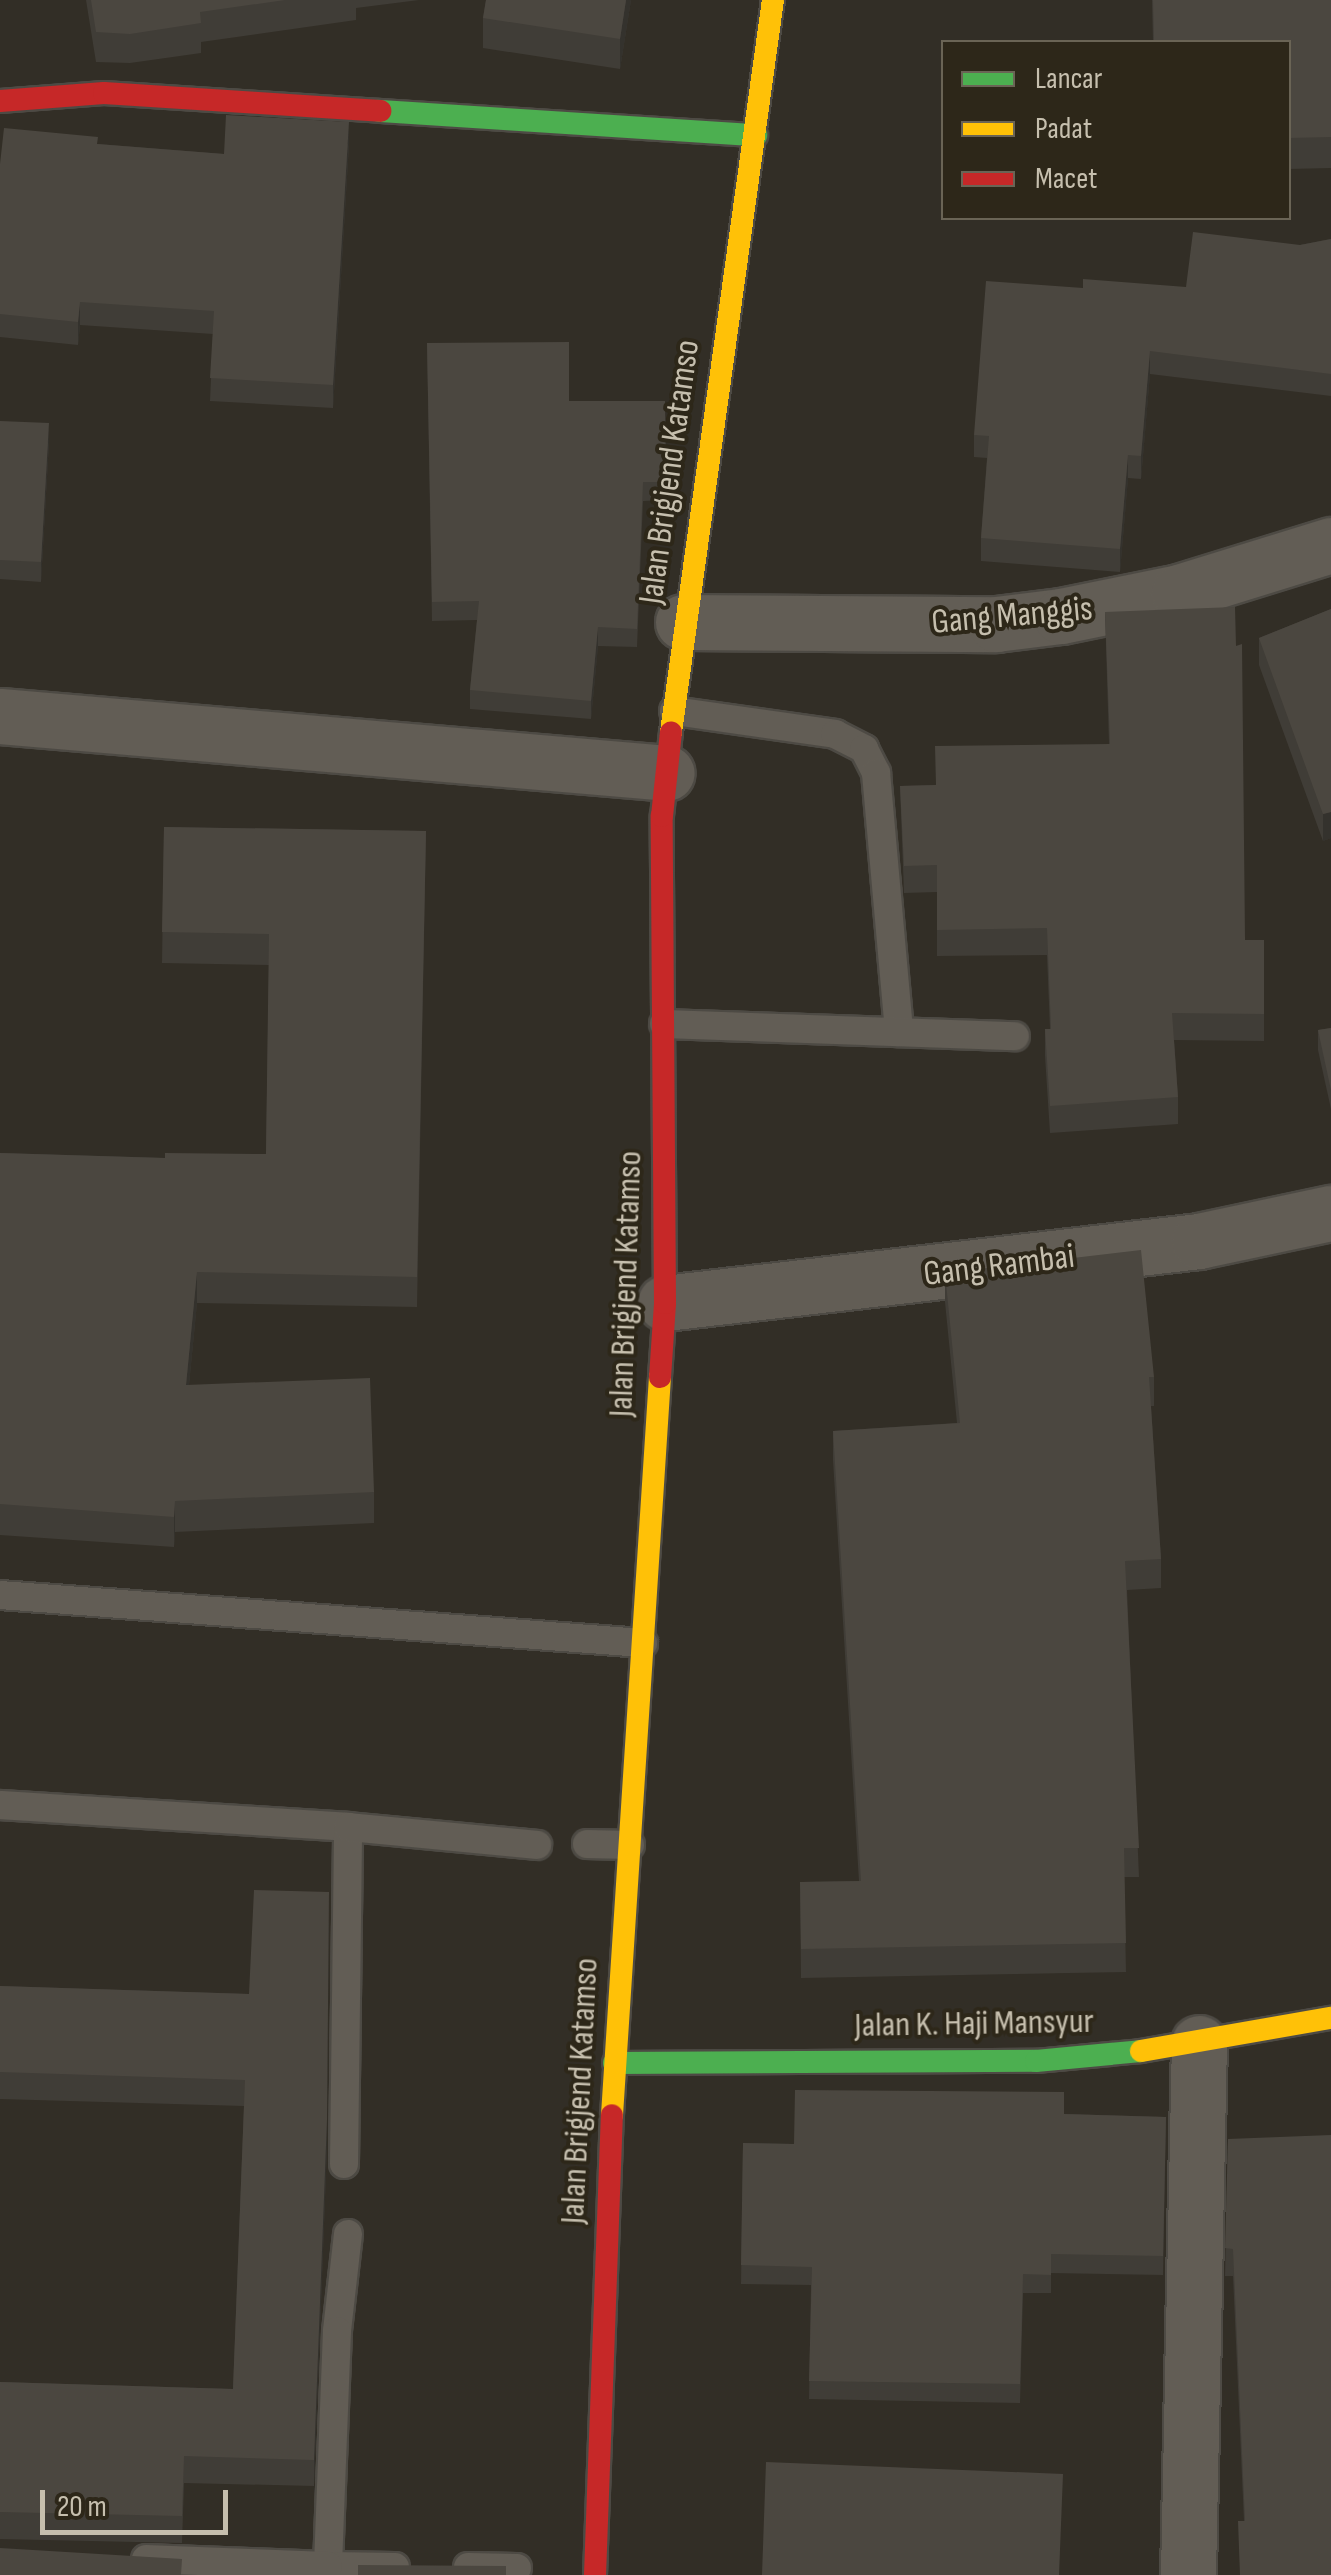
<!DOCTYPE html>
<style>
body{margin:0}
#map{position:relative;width:1331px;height:2575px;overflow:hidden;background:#322e26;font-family:"Sofia Sans Condensed",sans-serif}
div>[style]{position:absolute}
.roads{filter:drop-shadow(2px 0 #4d4a44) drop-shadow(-2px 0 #4d4a44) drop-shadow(0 2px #4d4a44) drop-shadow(0 -2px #4d4a44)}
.lane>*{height:28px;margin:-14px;padding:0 14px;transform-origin:14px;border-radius:14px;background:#625d55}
.street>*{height:55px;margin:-27.5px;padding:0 27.5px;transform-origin:27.5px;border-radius:27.5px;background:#625d55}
.fast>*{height:22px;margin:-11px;padding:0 11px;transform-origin:11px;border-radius:11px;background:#4caf50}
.slow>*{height:22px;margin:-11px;padding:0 11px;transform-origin:11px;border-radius:11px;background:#ffc107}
.jam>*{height:22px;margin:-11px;padding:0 11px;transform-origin:11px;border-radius:11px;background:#c62828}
.wall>*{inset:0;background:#403d37}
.shaded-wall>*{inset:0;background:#34322d}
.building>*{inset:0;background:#4b4740}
span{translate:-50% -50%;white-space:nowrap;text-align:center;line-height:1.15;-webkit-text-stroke:8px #2d2719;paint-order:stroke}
.street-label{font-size:35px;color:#c6bfae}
.legend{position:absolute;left:941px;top:40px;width:350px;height:180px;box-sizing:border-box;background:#2d2719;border:2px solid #6a6455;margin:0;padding:12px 18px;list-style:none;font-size:30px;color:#c6bfae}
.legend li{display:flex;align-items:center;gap:20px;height:50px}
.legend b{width:50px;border:2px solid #6a6455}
.scale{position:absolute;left:40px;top:2490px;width:188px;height:45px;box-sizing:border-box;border:5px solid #c6bfae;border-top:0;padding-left:12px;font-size:30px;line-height:35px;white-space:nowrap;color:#c6bfae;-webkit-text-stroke:8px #2d2719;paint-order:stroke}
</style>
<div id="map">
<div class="roads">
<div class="lane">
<div style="left:674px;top:711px;width:163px;rotate:8.1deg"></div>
<div style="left:835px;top:734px;width:33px;rotate:27deg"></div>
<div style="left:864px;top:749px;width:27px;rotate:63deg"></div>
<div style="left:876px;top:773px;width:260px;rotate:84.9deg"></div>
<div style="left:664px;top:1024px;width:351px;rotate:2deg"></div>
<div style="left:0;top:1595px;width:645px;rotate:4.27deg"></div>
<div style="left:0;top:1805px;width:349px;rotate:3.6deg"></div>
<div style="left:587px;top:1844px;width:43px;rotate:1.3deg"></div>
<div style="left:344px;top:2164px;width:337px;rotate:-89.3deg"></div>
<div style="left:348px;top:1827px;width:190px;rotate:5.4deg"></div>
<div style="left:348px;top:2234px;width:98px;rotate:96.5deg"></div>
<div style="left:337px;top:2331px;width:235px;rotate:92.2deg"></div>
<div style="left:328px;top:2566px;width:67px;rotate:0.9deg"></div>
<div style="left:146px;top:2559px;width:182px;rotate:2.2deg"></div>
<div style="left:468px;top:2567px;width:49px;rotate:1.2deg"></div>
</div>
<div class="street">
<div style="left:683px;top:622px;width:313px;rotate:0.4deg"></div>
<div style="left:996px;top:624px;width:65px;rotate:-7deg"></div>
<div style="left:1061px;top:616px;width:120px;rotate:-11.5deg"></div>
<div style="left:1179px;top:592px;width:159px;rotate:-17.2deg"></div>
<div style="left:0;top:716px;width:669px;rotate:4.88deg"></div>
<div style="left:665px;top:1303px;width:538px;rotate:-6.62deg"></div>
<div style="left:1199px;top:1241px;width:135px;rotate:-12deg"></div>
<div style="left:1188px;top:2575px;width:532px;rotate:-88.82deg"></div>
</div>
<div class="fast">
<div style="left:380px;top:111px;width:377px;rotate:3.7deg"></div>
<div style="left:614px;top:2063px;width:422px;rotate:-0.3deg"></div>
<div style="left:1036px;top:2061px;width:105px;rotate:-5.4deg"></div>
</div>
<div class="slow">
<div style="left:671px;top:732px;width:739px;rotate:-82.07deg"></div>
<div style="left:1141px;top:2051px;width:193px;rotate:-9.9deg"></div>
<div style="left:612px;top:2115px;width:740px;rotate:-86.28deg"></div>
</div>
<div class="jam">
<div style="left:0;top:101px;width:104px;rotate:-4.4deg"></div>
<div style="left:104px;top:93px;width:277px;rotate:3.7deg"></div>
<div style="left:660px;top:1377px;width:74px;rotate:-86.1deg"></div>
<div style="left:665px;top:1303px;width:487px;rotate:-90.4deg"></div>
<div style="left:662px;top:816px;width:84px;rotate:-83.9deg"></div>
<div style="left:595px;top:2575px;width:460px;rotate:-87.9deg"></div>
</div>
</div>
<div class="wall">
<div style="clip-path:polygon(86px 0,419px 0,356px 8px,356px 20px,201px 42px,201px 53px,130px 63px,96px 62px)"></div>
<div style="clip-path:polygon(486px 0,631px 0,620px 69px,483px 48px,483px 18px)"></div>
<div style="clip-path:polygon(1152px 0,1331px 0,1331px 168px,1288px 169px,1288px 42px,1153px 42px)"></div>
<div style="clip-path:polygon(98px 144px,224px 154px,349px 144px,333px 408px,210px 401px,213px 334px,80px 325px,78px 345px,0 337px,0 164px)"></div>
<div style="clip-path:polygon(1331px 239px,1331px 396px,1150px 374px,1141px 479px,1128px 478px,1120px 572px,981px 561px,981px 538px,987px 458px,974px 457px,974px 435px,1083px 288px,1186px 287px,1300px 245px)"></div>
<div style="clip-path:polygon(427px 343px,569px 401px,665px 401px,666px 500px,643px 501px,637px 647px,598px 646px,591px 719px,470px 709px,470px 690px,477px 620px,432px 621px)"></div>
<div style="clip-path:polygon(0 421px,49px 442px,41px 582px,0 579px)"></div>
<div style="clip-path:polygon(1331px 609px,1331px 838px,1323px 841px,1259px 665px,1259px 638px)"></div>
<div style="clip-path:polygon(1105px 612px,1245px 940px,1264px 940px,1264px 1041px,1174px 1040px,1178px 1097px,1178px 1124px,1050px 1133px,1045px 1056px,1045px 1029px,1050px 1029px,1047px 955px,937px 956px,937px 892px,904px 893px,900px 786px,935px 785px,1109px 744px)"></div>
<div style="clip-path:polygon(164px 827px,426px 831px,417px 1307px,197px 1303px,189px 1385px,374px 1492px,374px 1523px,175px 1532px,174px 1547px,0 1535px,0 1153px,165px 1158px,266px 1154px,269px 965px,162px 963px)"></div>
<div style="clip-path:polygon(1331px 1028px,1331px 1109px,1318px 1050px,1318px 1030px)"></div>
<div style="clip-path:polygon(945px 1273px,1154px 1377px,1154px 1406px,1151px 1406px,1161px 1559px,1161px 1588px,1127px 1590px,1139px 1877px,1124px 1877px,1126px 1972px,801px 1978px,800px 1882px,859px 1881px,833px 1460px,833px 1431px,957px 1423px,945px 1302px)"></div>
<div style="clip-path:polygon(0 1986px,249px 1994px,327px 2146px,314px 2486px,184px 2483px,182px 2543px,0 2539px,0 2382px,233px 2389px,244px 2106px,0 2099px)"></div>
<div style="clip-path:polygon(1064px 2114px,1166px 2117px,1163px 2275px,1051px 2273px,1051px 2293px,1023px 2293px,1020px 2403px,809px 2399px,811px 2285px,741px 2284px,743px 2143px,794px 2144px)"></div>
<div style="clip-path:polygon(1228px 2139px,1331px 2575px,1244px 2521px,1233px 2276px,1225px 2276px)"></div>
</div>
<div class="shaded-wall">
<div style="clip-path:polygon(626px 0,631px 0,620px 69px,620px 39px)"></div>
<div style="clip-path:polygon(349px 122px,349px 144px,333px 408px,333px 385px)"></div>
<div style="clip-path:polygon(80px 302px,80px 325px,78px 345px,78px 322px)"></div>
<div style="clip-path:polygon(1150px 351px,1150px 374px,1141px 479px,1141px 456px)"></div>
<div style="clip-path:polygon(49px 423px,49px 442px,41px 582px,41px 562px)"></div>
<div style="clip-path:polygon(1128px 455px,1128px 478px,1120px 572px,1120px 549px)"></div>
<div style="clip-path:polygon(598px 627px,598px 646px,591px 719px,591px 701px)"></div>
<div style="clip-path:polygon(1331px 812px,1331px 838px,1323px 841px,1323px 814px)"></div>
<div style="clip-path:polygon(197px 1272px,197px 1303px,186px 1415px,186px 1385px)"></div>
<div style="clip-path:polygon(175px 1501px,175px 1532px,174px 1547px,174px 1517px)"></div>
<div style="clip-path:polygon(329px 1892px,327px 2146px,314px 2486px,314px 2460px)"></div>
</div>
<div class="building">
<div style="clip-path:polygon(91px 0,285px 0,200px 12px,201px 23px,130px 34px,96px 32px)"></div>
<div style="clip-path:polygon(486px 0,626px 0,620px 39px,483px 18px)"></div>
<div style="clip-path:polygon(1153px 0,1331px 0,1331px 137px,1288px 138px,1288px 42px,1154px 42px)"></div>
<div style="clip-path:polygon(226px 115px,349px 122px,333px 385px,210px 378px,214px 311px,80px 302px,78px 322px,0 314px,0 164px,4px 128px,98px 137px,97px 144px,224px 154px)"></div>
<div style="clip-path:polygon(1193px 232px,1300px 245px,1331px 239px,1331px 374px,1150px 351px,1141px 456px,1128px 455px,1120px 549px,981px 538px,989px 436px,974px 435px,986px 281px,1083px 288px,1083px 279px,1186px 287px)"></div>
<div style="clip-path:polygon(569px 342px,569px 401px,665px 401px,666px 482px,643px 482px,637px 629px,598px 627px,591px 701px,470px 690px,479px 601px,432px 602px,427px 343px)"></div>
<div style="clip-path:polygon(0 421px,49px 423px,41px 562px,0 560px)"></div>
<div style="clip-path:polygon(1235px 607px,1236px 646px,1242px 644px,1245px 940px,1264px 940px,1264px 1014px,1172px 1013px,1178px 1097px,1050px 1106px,1045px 1029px,1051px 1029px,1047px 928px,937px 930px,937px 865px,904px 866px,900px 786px,936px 785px,935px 746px,1110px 744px,1105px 612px)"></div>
<div style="clip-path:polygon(1331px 609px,1331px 812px,1323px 814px,1259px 638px)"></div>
<div style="clip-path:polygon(164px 827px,426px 831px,417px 1277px,197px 1272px,186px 1385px,370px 1378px,374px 1492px,175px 1501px,174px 1517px,0 1504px,0 1153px,165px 1158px,165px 1153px,266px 1154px,269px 934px,162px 932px)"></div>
<div style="clip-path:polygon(1331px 1028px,1331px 1090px,1318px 1030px)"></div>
<div style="clip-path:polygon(1141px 1250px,1154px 1377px,1149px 1377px,1161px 1559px,1125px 1561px,1139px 1848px,1124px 1848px,1126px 1943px,801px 1949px,800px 1882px,861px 1881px,833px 1431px,960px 1423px,945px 1273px)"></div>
<div style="clip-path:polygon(254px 1890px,329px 1892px,327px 2119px,314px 2460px,184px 2456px,182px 2516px,0 2512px,0 2382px,233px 2389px,245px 2080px,0 2072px,0 1986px,249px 1994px)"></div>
<div style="clip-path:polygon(795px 2090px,1064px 2092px,1064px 2114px,1166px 2117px,1163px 2256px,1051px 2254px,1051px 2275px,1023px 2274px,1020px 2384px,809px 2381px,812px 2267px,741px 2265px,743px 2143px,794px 2144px)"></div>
<div style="clip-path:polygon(1331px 2135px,1331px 2575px,1240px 2575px,1238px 2521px,1245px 2521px,1233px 2249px,1225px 2248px,1228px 2139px)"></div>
<div style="clip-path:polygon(766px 2462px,1063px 2474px,1059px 2575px,762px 2575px)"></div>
<div style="clip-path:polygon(0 2548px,182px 2559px,181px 2575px,0 2575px)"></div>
<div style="clip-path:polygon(358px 2565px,506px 2566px,506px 2575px,358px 2575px)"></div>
</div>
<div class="street-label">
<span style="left:670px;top:472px;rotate:-82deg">Jalan Brigjend Katamso</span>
<span style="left:1012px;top:616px;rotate:-5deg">Gang Manggis</span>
<span style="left:999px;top:1266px;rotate:-7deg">Gang Rambai</span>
<span style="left:626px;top:1284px;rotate:-88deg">Jalan Brigjend Katamso</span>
<span style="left:974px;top:2024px;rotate:-1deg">Jalan K. Haji Mansyur</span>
<span style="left:580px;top:2091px;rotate:-87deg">Jalan Brigjend Katamso</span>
</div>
<ul class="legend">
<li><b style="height:12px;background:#4caf50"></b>Lancar</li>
<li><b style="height:12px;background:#ffc107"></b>Padat</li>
<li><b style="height:12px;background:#c62828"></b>Macet</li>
</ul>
<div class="scale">20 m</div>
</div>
